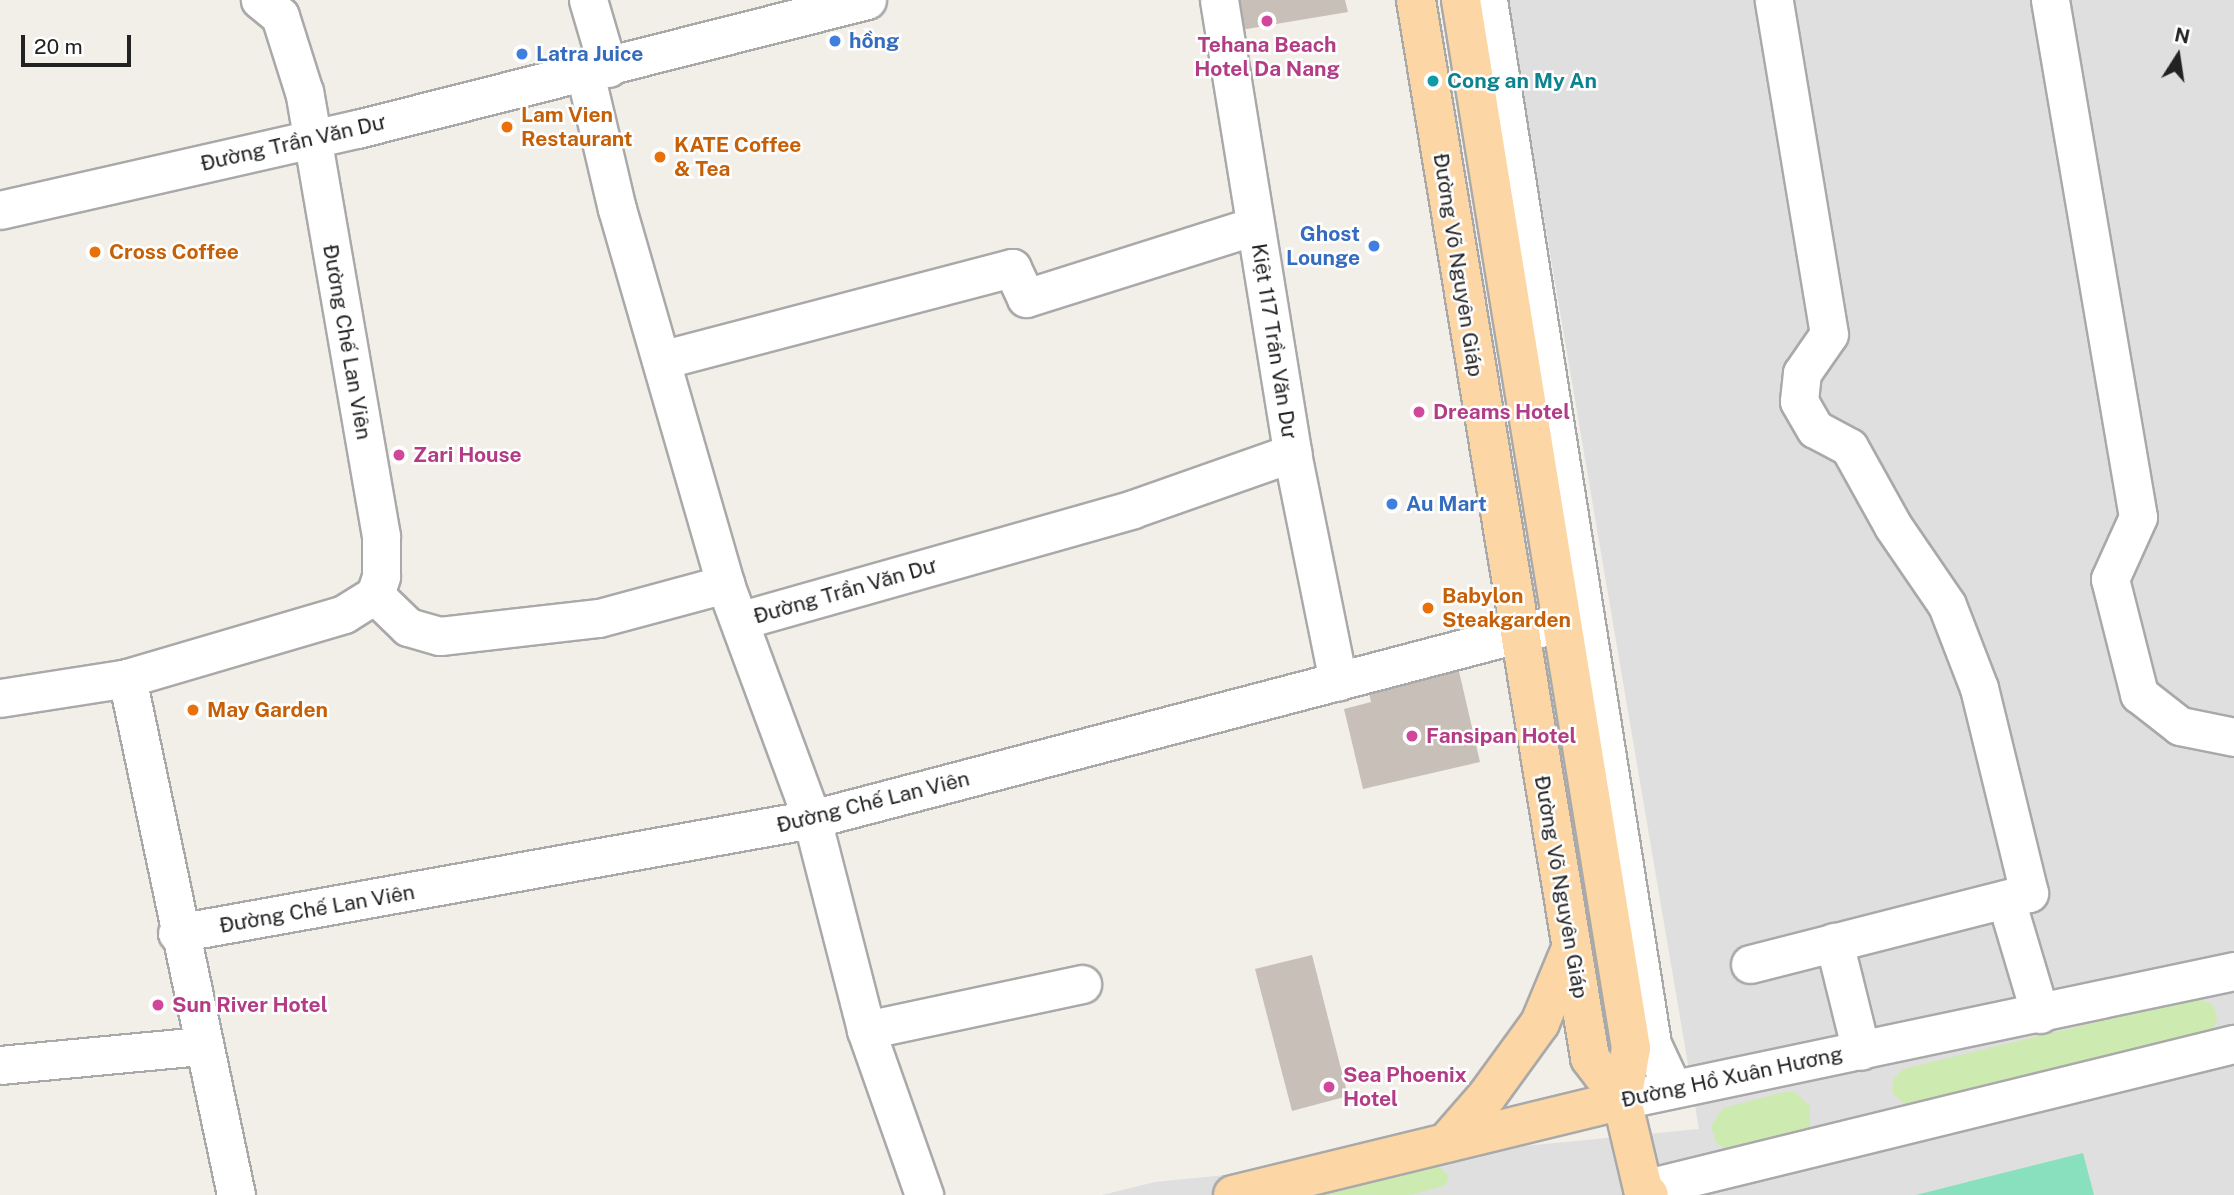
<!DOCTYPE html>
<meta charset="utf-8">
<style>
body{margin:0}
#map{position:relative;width:2234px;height:1195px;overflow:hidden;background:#f2efe9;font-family:"Public Sans",sans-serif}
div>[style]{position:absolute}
.residential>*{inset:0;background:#e0dfdf}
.grass>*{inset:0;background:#cdebb0}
.pitch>*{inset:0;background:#88e0be}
.building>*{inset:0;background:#c7bfb8}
.roads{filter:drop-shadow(2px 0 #a9a9a9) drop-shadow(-2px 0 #a9a9a9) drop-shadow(0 2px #a9a9a9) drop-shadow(0 -2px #a9a9a9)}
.minor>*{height:37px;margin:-18.5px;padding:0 18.5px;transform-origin:18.5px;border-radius:18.5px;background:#fff}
.major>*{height:38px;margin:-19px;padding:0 19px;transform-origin:19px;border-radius:19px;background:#fcd6a4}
.dots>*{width:19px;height:19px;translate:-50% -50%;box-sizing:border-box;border:4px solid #fff;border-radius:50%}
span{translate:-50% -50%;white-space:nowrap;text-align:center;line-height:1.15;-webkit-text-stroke:5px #fff;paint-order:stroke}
.shop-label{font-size:21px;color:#366cbe;font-weight:700}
.left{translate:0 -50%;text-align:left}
.right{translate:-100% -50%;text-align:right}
.hotel-label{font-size:21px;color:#b23c85;font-weight:700}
.culture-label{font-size:21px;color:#0d838f;font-weight:700}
.food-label{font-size:21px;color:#c56008;font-weight:700}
.street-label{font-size:21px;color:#222}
.north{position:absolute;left:2143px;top:21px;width:70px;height:70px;-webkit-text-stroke:5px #fff;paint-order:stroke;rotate:12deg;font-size:19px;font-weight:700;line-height:28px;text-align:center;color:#222}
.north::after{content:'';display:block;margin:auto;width:24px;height:32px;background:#222;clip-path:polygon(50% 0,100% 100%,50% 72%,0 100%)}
.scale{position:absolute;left:21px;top:35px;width:110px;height:32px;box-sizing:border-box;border:4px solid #222;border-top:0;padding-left:9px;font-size:21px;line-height:24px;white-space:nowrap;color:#222;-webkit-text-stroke:5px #fff;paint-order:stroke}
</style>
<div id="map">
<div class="residential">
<div style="clip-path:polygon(1507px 0,2234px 0,2234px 1195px,1102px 1195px,1155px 1182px,1699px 1129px)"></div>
</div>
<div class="grass">
<div style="clip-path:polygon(2196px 998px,2212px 1004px,2216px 1012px,2217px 1021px,2208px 1036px,1908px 1107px,1892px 1093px,1893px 1079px,1903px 1069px)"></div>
<div style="clip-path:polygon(1784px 1092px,1795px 1092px,1810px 1106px,1810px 1127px,1804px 1135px,1732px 1152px,1716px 1143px,1711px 1126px,1723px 1108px)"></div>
<div style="clip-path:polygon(1434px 1163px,1449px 1175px,1446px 1185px,1411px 1195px,1292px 1195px)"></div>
</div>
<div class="pitch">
<div style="clip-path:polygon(2083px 1153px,2094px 1195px,1916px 1195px,1991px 1176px)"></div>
</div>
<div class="building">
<div style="clip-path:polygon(1236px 0,1345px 0,1348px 12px,1241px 30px)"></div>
<div style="clip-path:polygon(1458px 667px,1480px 762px,1363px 789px,1344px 709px,1371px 702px,1368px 688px)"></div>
<div style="clip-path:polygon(1312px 955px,1348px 1096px,1292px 1111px,1255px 969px)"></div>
</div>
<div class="roads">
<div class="minor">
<div style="left:588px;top:0;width:71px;rotate:73.6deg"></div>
<div style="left:1219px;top:0;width:459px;rotate:80.8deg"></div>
<div style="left:1292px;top:453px;width:233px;rotate:78.6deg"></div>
<div style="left:1488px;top:0;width:1057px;rotate:81.07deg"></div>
<div style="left:1652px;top:1044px;width:47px;rotate:65.1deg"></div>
<div style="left:2050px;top:0;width:524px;rotate:80.34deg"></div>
<div style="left:2138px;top:517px;width:68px;rotate:114.3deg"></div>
<div style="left:2110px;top:579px;width:119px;rotate:75.8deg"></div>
<div style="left:2139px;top:694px;width:52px;rotate:38deg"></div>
<div style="left:2180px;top:726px;width:55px;rotate:11.5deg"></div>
<div style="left:585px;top:73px;width:140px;rotate:76.8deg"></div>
<div style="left:617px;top:209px;width:390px;rotate:73.9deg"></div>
<div style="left:725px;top:584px;width:251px;rotate:69.7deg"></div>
<div style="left:812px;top:819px;width:218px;rotate:75.6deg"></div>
<div style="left:866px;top:1030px;width:221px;rotate:-12deg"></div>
<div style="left:0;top:210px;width:366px;rotate:-12.8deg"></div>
<div style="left:357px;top:129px;width:526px;rotate:-14.19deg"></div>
<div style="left:661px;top:360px;width:363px;rotate:-14.7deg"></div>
<div style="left:1012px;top:268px;width:33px;rotate:65deg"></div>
<div style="left:1026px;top:298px;width:240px;rotate:-17.5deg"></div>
<div style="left:375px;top:595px;width:46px;rotate:44.1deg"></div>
<div style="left:408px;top:627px;width:33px;rotate:16deg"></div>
<div style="left:440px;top:636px;width:160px;rotate:-6.5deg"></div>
<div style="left:599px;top:618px;width:131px;rotate:-15.1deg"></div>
<div style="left:742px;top:620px;width:406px;rotate:-15.8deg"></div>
<div style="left:1133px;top:509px;width:169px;rotate:-19.4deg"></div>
<div style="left:127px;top:678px;width:528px;rotate:78.09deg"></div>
<div style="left:0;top:698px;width:129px;rotate:-8.9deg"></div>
<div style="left:127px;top:678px;width:226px;rotate:-16.4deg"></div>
<div style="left:344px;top:614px;width:36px;rotate:-32deg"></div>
<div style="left:375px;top:595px;width:20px;rotate:-72deg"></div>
<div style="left:381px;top:576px;width:40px;rotate:-90deg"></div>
<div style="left:381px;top:536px;width:451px;rotate:-99.8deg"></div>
<div style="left:304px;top:92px;width:80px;rotate:-107.5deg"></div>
<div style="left:280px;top:16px;width:26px;rotate:-141deg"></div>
<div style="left:2006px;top:900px;width:119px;rotate:73.4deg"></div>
<div style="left:177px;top:933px;width:645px;rotate:-10.18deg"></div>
<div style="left:812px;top:819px;width:772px;rotate:-14.7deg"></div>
<div style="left:1834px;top:942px;width:112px;rotate:76.1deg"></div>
<div style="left:1750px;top:964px;width:288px;rotate:-14.3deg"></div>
<div style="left:2029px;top:893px;width:211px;rotate:-103.7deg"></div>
<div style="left:1979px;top:688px;width:89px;rotate:-111.1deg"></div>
<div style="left:1947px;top:605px;width:96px;rotate:-124.4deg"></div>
<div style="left:1893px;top:526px;width:90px;rotate:-119.1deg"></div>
<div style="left:1849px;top:447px;width:38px;rotate:-152deg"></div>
<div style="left:1815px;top:429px;width:32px;rotate:-120deg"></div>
<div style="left:1799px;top:401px;width:28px;rotate:-84deg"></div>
<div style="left:1802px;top:373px;width:47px;rotate:-55.3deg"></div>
<div style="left:1829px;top:334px;width:338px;rotate:-99.4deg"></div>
<div style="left:866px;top:1030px;width:175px;rotate:70.6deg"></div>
<div style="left:0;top:1065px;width:203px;rotate:-5.4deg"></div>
<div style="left:1622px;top:1100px;width:625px;rotate:-11.9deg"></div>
<div style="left:1643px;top:1189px;width:609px;rotate:-13.79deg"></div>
</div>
<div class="major">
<div style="left:1416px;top:0;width:1072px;rotate:80.66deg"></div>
<div style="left:1590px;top:1058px;width:53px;rotate:52.7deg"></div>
<div style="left:1461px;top:0;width:1062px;rotate:80.79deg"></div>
<div style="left:1631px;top:1048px;width:53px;rotate:99.8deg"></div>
<div style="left:1622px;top:1100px;width:91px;rotate:76.7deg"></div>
<div style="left:1643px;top:1189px;width:8px;rotate:45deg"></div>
<div style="left:1446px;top:1143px;width:62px;rotate:-48.9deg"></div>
<div style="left:1487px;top:1096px;width:90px;rotate:-54deg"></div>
<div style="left:1540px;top:1023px;width:78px;rotate:-67.4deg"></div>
<div style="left:1233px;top:1195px;width:400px;rotate:-13.7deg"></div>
</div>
</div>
<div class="dots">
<div style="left:1267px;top:21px;background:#d1479c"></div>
<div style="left:835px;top:41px;background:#3f7fe0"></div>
<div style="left:522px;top:54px;background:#3f7fe0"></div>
<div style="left:1433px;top:81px;background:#0f9aa8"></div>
<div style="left:507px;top:127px;background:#e8710a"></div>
<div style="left:660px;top:157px;background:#e8710a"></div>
<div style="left:1374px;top:246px;background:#3f7fe0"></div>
<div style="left:95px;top:252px;background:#e8710a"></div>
<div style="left:1419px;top:412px;background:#d1479c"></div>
<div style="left:399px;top:455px;background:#d1479c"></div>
<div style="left:1392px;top:504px;background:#3f7fe0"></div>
<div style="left:1428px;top:608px;background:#e8710a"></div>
<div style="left:193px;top:710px;background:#e8710a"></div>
<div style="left:1412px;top:736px;background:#d1479c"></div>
<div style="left:158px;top:1005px;background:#d1479c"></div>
<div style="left:1329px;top:1087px;background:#d1479c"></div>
</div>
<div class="shop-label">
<span class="left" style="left:849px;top:41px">hồng</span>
<span class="left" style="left:536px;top:54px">Latra Juice</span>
<span class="right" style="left:1360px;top:246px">Ghost<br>Lounge</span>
<span class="left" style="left:1406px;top:504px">Au Mart</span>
</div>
<div class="hotel-label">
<span style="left:1267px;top:57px">Tehana Beach<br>Hotel Da Nang</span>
<span class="left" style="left:1433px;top:412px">Dreams Hotel</span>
<span class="left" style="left:413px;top:455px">Zari House</span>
<span class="left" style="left:1426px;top:736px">Fansipan Hotel</span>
<span class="left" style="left:172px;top:1005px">Sun River Hotel</span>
<span class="left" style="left:1343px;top:1087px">Sea Phoenix<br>Hotel</span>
</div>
<div class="culture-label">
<span class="left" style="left:1447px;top:81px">Cong an My An</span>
</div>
<div class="food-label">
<span class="left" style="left:521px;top:127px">Lam Vien<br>Restaurant</span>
<span class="left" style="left:674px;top:157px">KATE Coffee<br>&amp; Tea</span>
<span class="left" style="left:109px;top:252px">Cross Coffee</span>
<span class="left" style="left:1442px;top:608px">Babylon<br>Steakgarden</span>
<span class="left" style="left:207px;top:710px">May Garden</span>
</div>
<div class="street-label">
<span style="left:293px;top:143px;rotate:-13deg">Đường Trần Văn Dư</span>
<span style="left:1458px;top:265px;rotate:81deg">Đường Võ Nguyên Giáp</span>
<span style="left:1274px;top:341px;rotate:81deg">Kiệt 117 Trần Văn Dư</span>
<span style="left:347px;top:342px;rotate:80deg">Đường Chế Lan Viên</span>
<span style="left:845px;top:591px;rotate:-16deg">Đường Trần Văn Dư</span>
<span style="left:873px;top:802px;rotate:-14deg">Đường Chế Lan Viên</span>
<span style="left:1561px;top:887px;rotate:80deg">Đường Võ Nguyên Giáp</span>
<span style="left:317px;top:909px;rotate:-10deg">Đường Chế Lan Viên</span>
<span style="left:1732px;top:1077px;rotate:-12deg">Đường Hồ Xuân Hương</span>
</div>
<div class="north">N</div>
<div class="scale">20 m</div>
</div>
